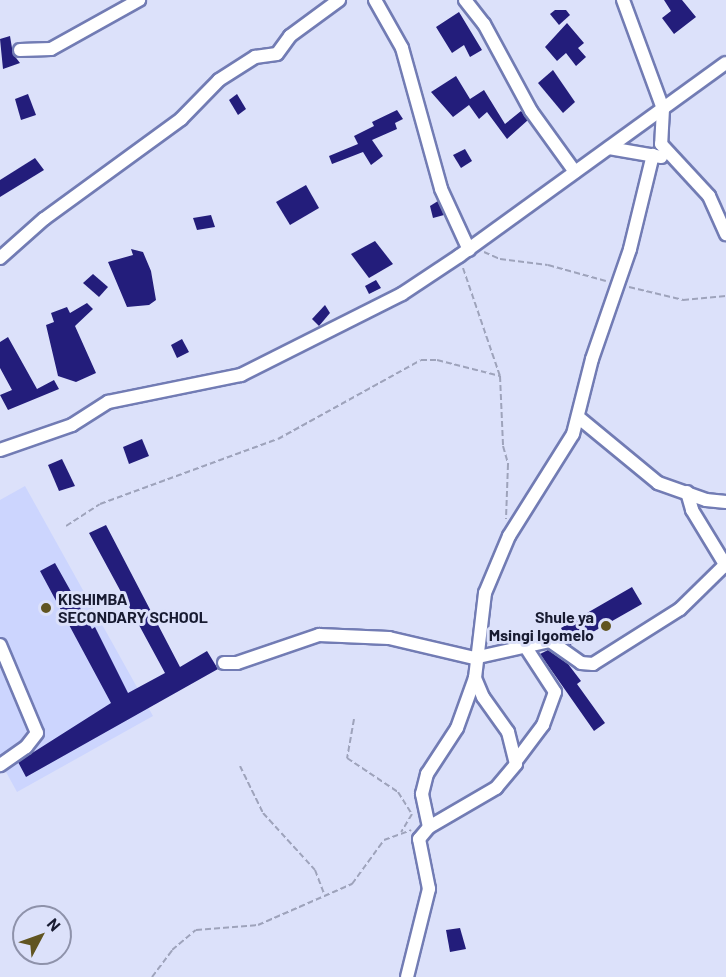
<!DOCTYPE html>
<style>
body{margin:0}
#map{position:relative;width:726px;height:977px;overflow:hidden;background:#dce1fa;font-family:Barlow,sans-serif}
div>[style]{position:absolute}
.built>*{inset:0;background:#ccd5fe}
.building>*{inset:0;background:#231d7b}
.path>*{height:2px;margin-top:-1px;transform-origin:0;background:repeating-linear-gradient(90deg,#9ea3bb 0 6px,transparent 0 9px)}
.roads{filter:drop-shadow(2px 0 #727cb4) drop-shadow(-2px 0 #727cb4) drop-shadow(0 2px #727cb4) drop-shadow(0 -2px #727cb4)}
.minor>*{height:12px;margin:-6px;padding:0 6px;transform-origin:6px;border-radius:6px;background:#fff}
.dots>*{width:16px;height:16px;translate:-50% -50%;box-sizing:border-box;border:3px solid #dce1fa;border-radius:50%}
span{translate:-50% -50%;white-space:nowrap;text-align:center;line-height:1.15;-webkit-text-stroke:6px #dce1fa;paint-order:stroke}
.poi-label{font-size:16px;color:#181b31;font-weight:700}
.left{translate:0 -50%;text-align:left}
.right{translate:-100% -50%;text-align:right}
.north{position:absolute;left:12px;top:905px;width:60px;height:60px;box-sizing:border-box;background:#dce1fa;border:2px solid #8e92aa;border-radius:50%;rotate:49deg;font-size:16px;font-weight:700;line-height:24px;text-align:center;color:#181b31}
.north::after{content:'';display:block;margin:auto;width:21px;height:27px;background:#615521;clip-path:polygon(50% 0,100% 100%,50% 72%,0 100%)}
</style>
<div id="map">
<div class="built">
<div style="clip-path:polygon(25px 486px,153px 716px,17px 792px,0 761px,0 500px)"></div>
</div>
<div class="building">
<div style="clip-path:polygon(664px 0,682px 0,696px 17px,674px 34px,662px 18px,671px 11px)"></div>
<div style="clip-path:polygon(555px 10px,566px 10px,570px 15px,559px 25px,550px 14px)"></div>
<div style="clip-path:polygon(459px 12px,482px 50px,470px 57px,464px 45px,452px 53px,436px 27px)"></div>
<div style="clip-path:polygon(567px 23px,584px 43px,578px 48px,586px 57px,576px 66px,566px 53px,557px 61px,545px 47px)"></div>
<div style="clip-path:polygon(10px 36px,13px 54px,20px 63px,3px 69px,0 39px)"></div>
<div style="clip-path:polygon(553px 70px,575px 102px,563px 113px,538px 83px)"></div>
<div style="clip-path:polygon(456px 76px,470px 99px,484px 90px,505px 124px,521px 111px,528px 120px,507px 139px,487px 112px,479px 119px,469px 105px,453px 117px,431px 92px)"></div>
<div style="clip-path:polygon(28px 94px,36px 115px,21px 120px,15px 99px)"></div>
<div style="clip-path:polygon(237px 94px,246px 109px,238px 115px,229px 100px)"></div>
<div style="clip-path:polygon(397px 110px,403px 119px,395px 123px,397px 129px,372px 140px,383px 156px,371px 165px,363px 152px,332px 164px,329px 156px,358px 144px,354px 136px,374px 126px,372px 122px)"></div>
<div style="clip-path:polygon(465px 149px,472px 161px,461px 168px,453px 155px)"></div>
<div style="clip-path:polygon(35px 158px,44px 170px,0 197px,0 180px)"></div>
<div style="clip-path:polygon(306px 185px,319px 208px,290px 225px,276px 202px)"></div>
<div style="clip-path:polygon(438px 201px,444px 215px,433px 218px,430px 206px)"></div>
<div style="clip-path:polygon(211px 215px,215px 227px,197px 230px,193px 218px)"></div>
<div style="clip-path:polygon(375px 241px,393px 264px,369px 278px,351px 254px)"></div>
<div style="clip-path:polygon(131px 249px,143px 252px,151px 271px,156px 300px,149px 305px,127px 307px,108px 262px,133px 255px)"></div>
<div style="clip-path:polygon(93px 274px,108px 287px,99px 297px,83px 283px)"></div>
<div style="clip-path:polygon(376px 280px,381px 288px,369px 294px,365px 286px)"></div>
<div style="clip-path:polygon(87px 303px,93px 309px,75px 326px,96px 373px,76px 382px,58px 376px,46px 325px,54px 322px,51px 313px,67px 307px,70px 313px)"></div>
<div style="clip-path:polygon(325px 305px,330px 313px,319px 326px,312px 319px)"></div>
<div style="clip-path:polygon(8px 337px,37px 389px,54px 380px,59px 389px,8px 410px,0 395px,12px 390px,0 368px,0 342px)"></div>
<div style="clip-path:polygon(182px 339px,189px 352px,177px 358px,171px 345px)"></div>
<div style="clip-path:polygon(142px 439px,149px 456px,129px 464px,123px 447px)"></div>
<div style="clip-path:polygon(62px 459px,75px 486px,59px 491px,48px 465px)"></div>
<div style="clip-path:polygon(106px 525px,180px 667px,207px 651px,218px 669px,26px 777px,18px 762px,111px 703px,40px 571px,55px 563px,92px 629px,95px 627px,128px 693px,165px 673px,89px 533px)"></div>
<div style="clip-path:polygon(632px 587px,642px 604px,570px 645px,561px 639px,565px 636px,561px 628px)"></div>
<div style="clip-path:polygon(548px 650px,568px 664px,581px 681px,577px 684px,605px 723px,594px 731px,540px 654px)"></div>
<div style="clip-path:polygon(460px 928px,466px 949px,450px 952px,446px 930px)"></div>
</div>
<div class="path">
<div style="left:484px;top:252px;width:17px;rotate:24deg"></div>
<div style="left:500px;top:259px;width:48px;rotate:7.1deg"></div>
<div style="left:548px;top:265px;width:60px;rotate:15.4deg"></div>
<div style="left:463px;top:268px;width:114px;rotate:71.1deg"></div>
<div style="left:500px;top:376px;width:70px;rotate:87.5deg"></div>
<div style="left:503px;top:446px;width:19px;rotate:74deg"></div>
<div style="left:508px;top:464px;width:55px;rotate:92.1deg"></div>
<div style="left:629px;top:287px;width:56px;rotate:13.5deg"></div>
<div style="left:683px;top:300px;width:43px;rotate:-5.3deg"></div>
<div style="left:66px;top:526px;width:40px;rotate:-32.9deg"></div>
<div style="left:100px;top:504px;width:189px;rotate:-20.1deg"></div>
<div style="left:278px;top:439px;width:163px;rotate:-28.9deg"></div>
<div style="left:421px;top:360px;width:16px"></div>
<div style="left:437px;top:360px;width:65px;rotate:14.3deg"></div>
<div style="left:354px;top:719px;width:40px;rotate:100deg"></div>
<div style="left:347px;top:758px;width:61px;rotate:33.7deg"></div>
<div style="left:398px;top:792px;width:26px;rotate:58deg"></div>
<div style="left:412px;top:814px;width:21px;rotate:121deg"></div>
<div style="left:240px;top:766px;width:52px;rotate:63.9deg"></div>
<div style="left:263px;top:813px;width:77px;rotate:47.6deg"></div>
<div style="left:315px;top:870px;width:26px;rotate:69deg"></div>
<div style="left:152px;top:977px;width:34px;rotate:-53deg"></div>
<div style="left:172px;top:950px;width:31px;rotate:-40deg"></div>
<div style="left:196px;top:930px;width:62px;rotate:-4.6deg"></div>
<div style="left:258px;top:925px;width:103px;rotate:-23.6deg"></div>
<div style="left:352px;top:884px;width:54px;rotate:-54deg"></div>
<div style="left:384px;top:840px;width:29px;rotate:-20deg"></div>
</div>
<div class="roads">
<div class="minor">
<div style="left:375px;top:0;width:55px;rotate:60.6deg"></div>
<div style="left:402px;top:48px;width:146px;rotate:74.5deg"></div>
<div style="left:441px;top:189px;width:67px;rotate:65.3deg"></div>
<div style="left:465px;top:0;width:31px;rotate:52deg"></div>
<div style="left:484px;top:24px;width:99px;rotate:61.6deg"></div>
<div style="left:531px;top:111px;width:75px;rotate:54.2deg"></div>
<div style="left:623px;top:0;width:116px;rotate:69.8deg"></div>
<div style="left:663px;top:109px;width:35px;rotate:93deg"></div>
<div style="left:661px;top:144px;width:71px;rotate:47.3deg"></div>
<div style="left:709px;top:196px;width:42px;rotate:65.9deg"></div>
<div style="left:20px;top:50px;width:31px;rotate:-2deg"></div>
<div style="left:51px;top:49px;width:101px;rotate:-29.1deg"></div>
<div style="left:609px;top:148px;width:53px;rotate:9.8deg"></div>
<div style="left:0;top:258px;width:59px;rotate:-41.6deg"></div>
<div style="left:44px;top:219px;width:170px;rotate:-36.1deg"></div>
<div style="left:181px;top:119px;width:54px;rotate:-45.7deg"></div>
<div style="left:219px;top:80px;width:43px;rotate:-32.6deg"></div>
<div style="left:255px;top:57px;width:22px;rotate:-8deg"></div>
<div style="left:277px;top:54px;width:22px;rotate:-54deg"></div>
<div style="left:290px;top:36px;width:61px;rotate:-36.3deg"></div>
<div style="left:578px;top:417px;width:104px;rotate:39.5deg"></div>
<div style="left:658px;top:483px;width:51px;rotate:19.5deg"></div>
<div style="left:706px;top:500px;width:20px;rotate:6deg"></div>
<div style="left:0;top:450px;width:76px;rotate:-19.1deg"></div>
<div style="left:72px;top:425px;width:43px;rotate:-32.6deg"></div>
<div style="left:108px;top:402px;width:136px;rotate:-11.5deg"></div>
<div style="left:241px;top:375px;width:180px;rotate:-26.7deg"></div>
<div style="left:402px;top:294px;width:69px;rotate:-33.7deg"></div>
<div style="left:459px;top:256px;width:329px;rotate:-35.9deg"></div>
<div style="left:687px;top:492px;width:19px;rotate:74deg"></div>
<div style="left:692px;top:510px;width:66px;rotate:58.7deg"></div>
<div style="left:0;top:645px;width:95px;rotate:67.2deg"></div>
<div style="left:37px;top:733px;width:18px;rotate:128deg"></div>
<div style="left:26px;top:747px;width:32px;rotate:145deg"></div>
<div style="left:224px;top:663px;width:13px"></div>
<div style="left:237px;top:663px;width:87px;rotate:-18.9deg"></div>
<div style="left:319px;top:635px;width:70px;rotate:2.5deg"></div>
<div style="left:389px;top:638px;width:87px;rotate:13.2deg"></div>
<div style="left:474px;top:658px;width:78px;rotate:-12.6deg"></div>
<div style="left:550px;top:641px;width:38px;rotate:35deg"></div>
<div style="left:581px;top:663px;width:12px;rotate:5deg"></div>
<div style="left:593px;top:664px;width:103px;rotate:-32.3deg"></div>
<div style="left:680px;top:609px;width:64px;rotate:-44.4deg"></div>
<div style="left:516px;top:761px;width:45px;rotate:-53.1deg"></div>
<div style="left:543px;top:725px;width:35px;rotate:-70deg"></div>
<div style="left:555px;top:692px;width:55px;rotate:-123.1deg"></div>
<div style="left:429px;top:827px;width:34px;rotate:-102deg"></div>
<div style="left:422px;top:794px;width:21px;rotate:-76deg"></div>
<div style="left:427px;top:774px;width:55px;rotate:-56.9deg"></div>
<div style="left:457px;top:728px;width:53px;rotate:-70.2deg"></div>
<div style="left:407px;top:977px;width:91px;rotate:-76deg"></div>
<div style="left:429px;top:889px;width:51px;rotate:-101.3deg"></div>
<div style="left:419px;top:839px;width:16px;rotate:-50deg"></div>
<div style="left:429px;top:827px;width:78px;rotate:-30.2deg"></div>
<div style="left:496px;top:788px;width:31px;rotate:-50deg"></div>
<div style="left:516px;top:764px;width:33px;rotate:-104deg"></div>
<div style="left:508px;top:732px;width:43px;rotate:-125.5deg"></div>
<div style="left:483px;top:697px;width:21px;rotate:-113deg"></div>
<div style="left:475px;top:678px;width:86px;rotate:-83.3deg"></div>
<div style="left:485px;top:593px;width:62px;rotate:-67.2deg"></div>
<div style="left:509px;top:536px;width:120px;rotate:-57.9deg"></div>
<div style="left:573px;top:434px;width:77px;rotate:-75.8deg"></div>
<div style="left:592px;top:359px;width:116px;rotate:-70.9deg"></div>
<div style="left:630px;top:249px;width:97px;rotate:-76.3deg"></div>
</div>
</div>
<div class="dots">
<div style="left:46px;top:608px;background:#615521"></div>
<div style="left:606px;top:626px;background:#615521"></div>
</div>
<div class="poi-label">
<span class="left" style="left:58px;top:608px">KISHIMBA<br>SECONDARY SCHOOL</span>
<span class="right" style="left:594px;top:626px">Shule ya<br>Msingi Igomelo</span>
</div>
<div class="north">N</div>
</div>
